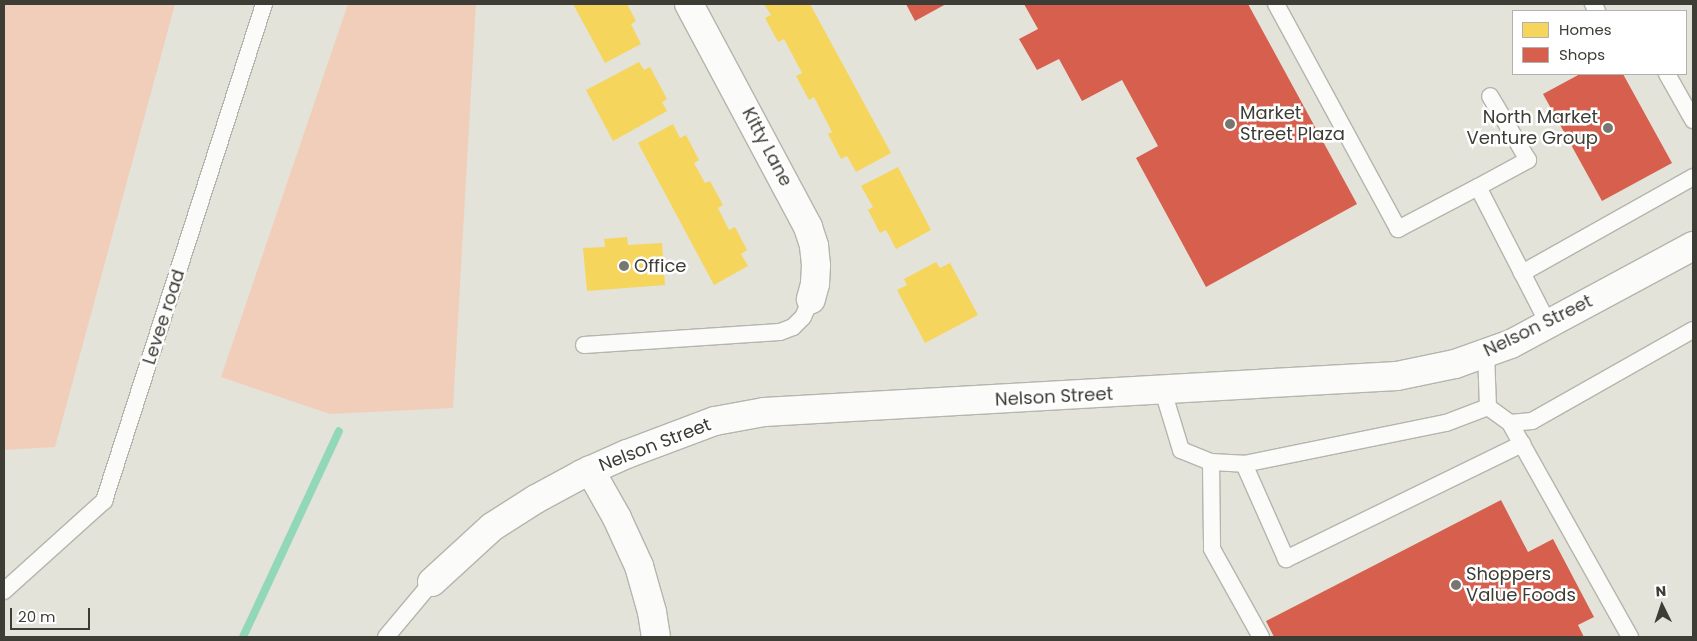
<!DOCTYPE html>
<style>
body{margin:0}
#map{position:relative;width:1697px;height:641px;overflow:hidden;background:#e3e3da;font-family:Poppins,sans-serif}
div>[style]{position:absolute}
.green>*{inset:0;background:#f1ceba}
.homes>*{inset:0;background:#f6d55c}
.shops>*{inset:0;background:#d6604d}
.stream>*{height:8px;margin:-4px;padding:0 4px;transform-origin:4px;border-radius:4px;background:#92d8b8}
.roads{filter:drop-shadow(1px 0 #b5b5ad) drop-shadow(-1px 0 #b5b5ad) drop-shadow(0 1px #b5b5ad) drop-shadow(0 -1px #b5b5ad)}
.lane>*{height:16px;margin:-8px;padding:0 8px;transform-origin:8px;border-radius:8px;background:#fbfbf9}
.street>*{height:28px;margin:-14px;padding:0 14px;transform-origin:14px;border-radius:14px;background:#fbfbf9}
.dots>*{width:14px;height:14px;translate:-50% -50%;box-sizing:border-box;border:2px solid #fff;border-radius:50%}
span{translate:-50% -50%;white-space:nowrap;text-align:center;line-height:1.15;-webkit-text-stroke:5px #fff;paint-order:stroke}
.poi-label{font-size:18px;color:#3d3d36}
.left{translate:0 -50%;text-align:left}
.right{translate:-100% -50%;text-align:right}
.street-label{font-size:18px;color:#3d3d36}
.frame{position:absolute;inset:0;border:5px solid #3d3d36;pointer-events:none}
.legend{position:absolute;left:1512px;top:10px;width:175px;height:65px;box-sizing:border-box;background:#fff;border:1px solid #b1b1af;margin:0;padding:6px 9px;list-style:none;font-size:15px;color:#3d3d36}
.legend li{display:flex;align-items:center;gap:10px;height:25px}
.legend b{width:25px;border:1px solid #b1b1af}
.north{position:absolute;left:1637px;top:581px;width:50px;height:50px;-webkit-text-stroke:4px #fff;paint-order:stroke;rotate:356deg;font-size:14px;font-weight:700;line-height:20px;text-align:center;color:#3d3d36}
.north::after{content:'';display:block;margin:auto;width:18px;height:22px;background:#3d3d36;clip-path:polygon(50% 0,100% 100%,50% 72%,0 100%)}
.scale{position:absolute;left:10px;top:608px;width:80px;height:22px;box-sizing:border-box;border:2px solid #3d3d36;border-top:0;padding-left:6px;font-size:15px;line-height:18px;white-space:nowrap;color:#3d3d36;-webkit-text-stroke:4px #fff;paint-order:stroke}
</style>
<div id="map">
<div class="green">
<div style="clip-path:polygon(4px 4px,175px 4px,55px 447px,4px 450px)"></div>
<div style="clip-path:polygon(348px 4px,476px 4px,453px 408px,330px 414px,221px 377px)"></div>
</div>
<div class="homes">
<div style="clip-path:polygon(573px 4px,627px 4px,636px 21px,631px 24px,641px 44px,605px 63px)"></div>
<div style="clip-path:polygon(764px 4px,810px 4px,891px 153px,856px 172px,847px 156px,841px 159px,828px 134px,832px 132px,814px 97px,809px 100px,796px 76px,802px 73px,784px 39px,778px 42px,765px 18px,771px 15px)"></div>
<div style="clip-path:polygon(639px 62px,644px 70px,650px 67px,667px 99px,662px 102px,667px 111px,613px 141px,586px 90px)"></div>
<div style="clip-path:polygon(673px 124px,680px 138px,686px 135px,699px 160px,694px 163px,705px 183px,710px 181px,723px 205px,718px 208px,729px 230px,735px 227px,747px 250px,741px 254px,748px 266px,714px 285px,638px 143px)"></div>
<div style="clip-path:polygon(898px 167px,931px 230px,896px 249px,886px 230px,880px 233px,868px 210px,873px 207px,861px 186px)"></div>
<div style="clip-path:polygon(627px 237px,628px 245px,662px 243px,665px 285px,587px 291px,583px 248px,605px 247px,604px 239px)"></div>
<div style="clip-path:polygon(936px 262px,940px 268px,950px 263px,978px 315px,925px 343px,897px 290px,907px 285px,904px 279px)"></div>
</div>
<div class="shops">
<div style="clip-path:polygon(906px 4px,946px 4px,915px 21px)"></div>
<div style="clip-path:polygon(1024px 4px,1248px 4px,1357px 204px,1206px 287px,1136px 158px,1158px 146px,1122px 80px,1082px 101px,1059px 59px,1037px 70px,1019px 39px,1038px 29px)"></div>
<div style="clip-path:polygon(1580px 74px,1623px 74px,1672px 163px,1602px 201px,1543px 94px)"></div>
<div style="clip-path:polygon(1501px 500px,1528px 552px,1553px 539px,1594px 617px,1578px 625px,1584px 637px,1274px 637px,1266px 621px)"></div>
</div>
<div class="stream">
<div style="left:243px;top:637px;width:227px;rotate:-65deg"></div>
</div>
<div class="roads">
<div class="lane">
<div style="left:1276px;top:4px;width:256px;rotate:61.5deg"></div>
<div style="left:1398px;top:229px;width:90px;rotate:-27.7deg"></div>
<div style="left:1478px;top:187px;width:153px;rotate:62.8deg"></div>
<div style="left:1593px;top:4px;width:8px;rotate:60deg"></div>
<div style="left:1667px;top:74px;width:53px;rotate:60.5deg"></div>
<div style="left:1478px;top:187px;width:57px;rotate:-28.4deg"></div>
<div style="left:1528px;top:160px;width:74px;rotate:-120.7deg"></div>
<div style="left:1522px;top:273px;width:196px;rotate:-29.3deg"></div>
<div style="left:584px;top:345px;width:196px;rotate:-3.8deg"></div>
<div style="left:780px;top:332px;width:14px;rotate:-21deg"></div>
<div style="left:793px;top:327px;width:14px;rotate:-45deg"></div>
<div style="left:803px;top:317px;width:20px;rotate:-66deg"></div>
<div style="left:1163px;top:391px;width:62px;rotate:73deg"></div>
<div style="left:1181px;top:450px;width:32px;rotate:22deg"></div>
<div style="left:1211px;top:462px;width:33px;rotate:3deg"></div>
<div style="left:1244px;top:464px;width:206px;rotate:-11.5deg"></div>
<div style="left:1446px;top:423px;width:45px;rotate:-20.9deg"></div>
<div style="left:1488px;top:407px;width:54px;rotate:-92.1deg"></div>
<div style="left:1488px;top:407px;width:27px;rotate:36deg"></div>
<div style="left:1510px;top:423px;width:22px;rotate:-5deg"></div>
<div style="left:1532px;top:421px;width:185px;rotate:-29.5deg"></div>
<div style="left:1510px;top:423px;width:245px;rotate:60.7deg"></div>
<div style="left:1211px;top:462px;width:87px;rotate:89.3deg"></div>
<div style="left:1212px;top:549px;width:101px;rotate:60.9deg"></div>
<div style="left:1244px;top:464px;width:104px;rotate:66.1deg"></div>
<div style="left:1286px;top:559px;width:263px;rotate:-26deg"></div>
<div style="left:4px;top:591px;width:135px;rotate:-42deg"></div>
<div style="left:104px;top:501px;width:522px;rotate:-72.15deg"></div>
<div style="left:386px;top:637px;width:72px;rotate:-50.1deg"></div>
</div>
<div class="street">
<div style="left:689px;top:4px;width:253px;rotate:61.9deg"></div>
<div style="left:808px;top:227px;width:20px;rotate:72deg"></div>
<div style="left:814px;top:246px;width:19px;rotate:84deg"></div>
<div style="left:816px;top:265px;width:19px;rotate:93deg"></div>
<div style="left:815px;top:284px;width:16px;rotate:105deg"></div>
<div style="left:590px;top:470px;width:55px;rotate:60.6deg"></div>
<div style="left:617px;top:518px;width:53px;rotate:65.4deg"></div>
<div style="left:639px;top:566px;width:48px;rotate:74.2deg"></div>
<div style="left:652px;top:612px;width:25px;rotate:81deg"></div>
<div style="left:432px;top:582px;width:81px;rotate:-42.5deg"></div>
<div style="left:492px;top:527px;width:52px;rotate:-32.5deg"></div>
<div style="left:536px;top:499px;width:52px;rotate:-28.5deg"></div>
<div style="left:582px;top:474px;width:49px;rotate:-24deg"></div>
<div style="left:627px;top:454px;width:94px;rotate:-20.6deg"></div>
<div style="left:715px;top:421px;width:50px;rotate:-10.4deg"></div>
<div style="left:764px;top:412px;width:634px;rotate:-3.26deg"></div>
<div style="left:1397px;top:376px;width:59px;rotate:-11.7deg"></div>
<div style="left:1455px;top:364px;width:59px;rotate:-19.7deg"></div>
<div style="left:1511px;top:344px;width:207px;rotate:-28.3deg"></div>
</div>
</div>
<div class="dots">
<div style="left:1230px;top:124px;background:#77776f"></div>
<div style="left:1608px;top:128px;background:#77776f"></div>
<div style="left:624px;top:266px;background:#77776f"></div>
<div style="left:1456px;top:585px;background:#77776f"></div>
</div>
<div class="poi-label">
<span class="left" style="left:1240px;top:124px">Market<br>Street Plaza</span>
<span class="right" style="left:1598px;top:128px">North Market<br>Venture Group</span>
<span class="left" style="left:634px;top:266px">Office</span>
<span class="left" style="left:1466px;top:585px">Shoppers<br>Value Foods</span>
</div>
<div class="street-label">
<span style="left:767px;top:147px;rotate:62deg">Kitty Lane</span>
<span style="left:164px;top:317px;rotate:-72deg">Levee road</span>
<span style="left:1538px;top:326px;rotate:-26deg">Nelson Street</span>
<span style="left:1054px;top:397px;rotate:-3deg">Nelson Street</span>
<span style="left:655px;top:445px;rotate:-21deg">Nelson Street</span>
</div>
<div class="frame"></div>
<ul class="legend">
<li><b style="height:14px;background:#f6d55c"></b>Homes</li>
<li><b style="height:14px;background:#d6604d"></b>Shops</li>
</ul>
<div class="north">N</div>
<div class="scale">20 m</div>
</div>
